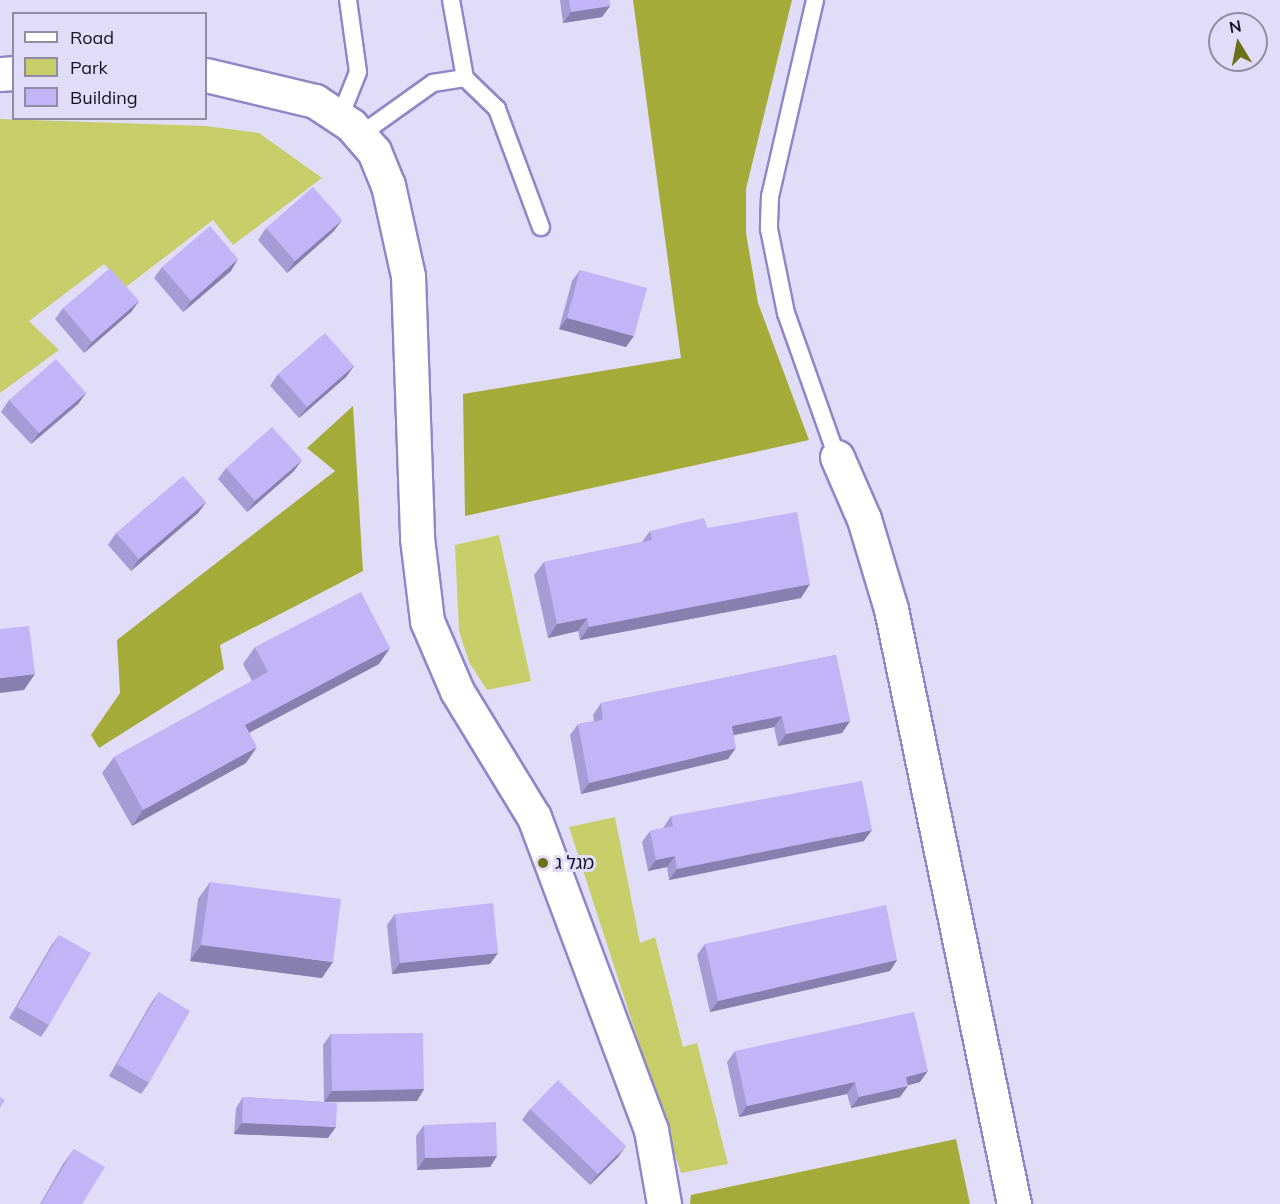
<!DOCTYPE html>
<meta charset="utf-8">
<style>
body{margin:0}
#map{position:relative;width:1280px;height:1204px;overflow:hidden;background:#e1ddf9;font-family:Mulish,"Noto Sans Hebrew",sans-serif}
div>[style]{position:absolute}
.green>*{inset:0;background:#c7ce69}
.forest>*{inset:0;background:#a4ab38}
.roads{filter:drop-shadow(2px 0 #9386c6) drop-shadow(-2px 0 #9386c6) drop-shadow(0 2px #9386c6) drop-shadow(0 -2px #9386c6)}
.service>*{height:16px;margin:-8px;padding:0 8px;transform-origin:8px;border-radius:8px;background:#fff}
.minor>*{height:33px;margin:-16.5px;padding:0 16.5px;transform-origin:16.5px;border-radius:16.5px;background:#fff}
.wall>*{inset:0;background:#a69cd5}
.shaded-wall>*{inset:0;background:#877fae}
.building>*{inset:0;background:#c1b5f8}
.dots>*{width:16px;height:16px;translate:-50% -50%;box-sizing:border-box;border:3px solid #e1ddf9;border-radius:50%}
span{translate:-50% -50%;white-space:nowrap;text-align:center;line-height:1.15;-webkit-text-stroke:6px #e1ddf9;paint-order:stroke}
.poi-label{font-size:18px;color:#18122a}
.left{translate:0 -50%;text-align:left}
.legend{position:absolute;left:12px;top:12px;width:195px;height:108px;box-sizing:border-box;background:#e1ddf9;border:2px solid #918ca6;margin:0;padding:8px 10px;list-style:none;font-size:18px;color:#18122a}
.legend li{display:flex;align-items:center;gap:12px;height:30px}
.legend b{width:30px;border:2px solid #918ca6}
.north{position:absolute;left:1208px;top:12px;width:60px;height:60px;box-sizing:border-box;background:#e1ddf9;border:2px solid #918ca6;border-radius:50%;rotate:350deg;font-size:16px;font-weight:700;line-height:24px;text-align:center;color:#18122a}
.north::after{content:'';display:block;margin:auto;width:21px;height:27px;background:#6c7117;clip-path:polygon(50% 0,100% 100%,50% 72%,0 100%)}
</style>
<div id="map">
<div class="green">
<div style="clip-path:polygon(0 119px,206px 126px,259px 133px,322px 178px,233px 245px,213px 220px,126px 287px,104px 264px,29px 321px,59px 350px,0 393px)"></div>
<div style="clip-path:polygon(499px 535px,531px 681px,487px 690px,469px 662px,459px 631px,455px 545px)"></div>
<div style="clip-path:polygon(615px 817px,640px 943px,655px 937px,683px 1047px,697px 1043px,728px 1164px,681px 1173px,569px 827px)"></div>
</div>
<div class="forest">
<div style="clip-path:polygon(633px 0,792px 0,746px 189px,746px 233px,758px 303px,809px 440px,465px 516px,463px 394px,681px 358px)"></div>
<div style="clip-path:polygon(353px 406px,363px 571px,220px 645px,224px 669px,99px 748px,91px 735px,120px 693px,117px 640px,335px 471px,307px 448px)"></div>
<div style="clip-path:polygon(956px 1139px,970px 1204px,690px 1204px,691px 1195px)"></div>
</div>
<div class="roads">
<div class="service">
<div style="left:451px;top:0;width:79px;rotate:79.8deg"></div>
<div style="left:815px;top:0;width:201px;rotate:102.9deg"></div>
<div style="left:770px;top:196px;width:33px;rotate:92deg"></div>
<div style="left:769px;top:229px;width:86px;rotate:78.6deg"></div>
<div style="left:786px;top:313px;width:153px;rotate:70.5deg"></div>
<div style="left:340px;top:117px;width:48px;rotate:-68.2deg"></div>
<div style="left:358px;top:72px;width:73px;rotate:-97.9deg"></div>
<div style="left:360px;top:135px;width:90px;rotate:-35.5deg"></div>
<div style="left:433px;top:83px;width:32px;rotate:-9deg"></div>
<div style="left:465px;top:78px;width:45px;rotate:44.1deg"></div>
<div style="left:497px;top:109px;width:126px;rotate:69.6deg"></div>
</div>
<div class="minor">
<div style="left:0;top:74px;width:14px;rotate:-4deg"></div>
<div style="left:206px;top:75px;width:112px;rotate:13.4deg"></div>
<div style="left:315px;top:101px;width:43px;rotate:33.7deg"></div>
<div style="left:351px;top:125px;width:35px;rotate:49deg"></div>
<div style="left:374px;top:151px;width:37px;rotate:68deg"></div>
<div style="left:388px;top:185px;width:93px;rotate:77.6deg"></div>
<div style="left:408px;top:276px;width:262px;rotate:88deg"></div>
<div style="left:417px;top:538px;width:84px;rotate:83.1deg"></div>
<div style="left:427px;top:621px;width:76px;rotate:66.8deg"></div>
<div style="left:457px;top:691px;width:148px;rotate:58.6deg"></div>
<div style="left:534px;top:817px;width:334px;rotate:69.5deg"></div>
<div style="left:651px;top:1130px;width:75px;rotate:80deg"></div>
<div style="left:837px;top:457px;width:68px;rotate:66.5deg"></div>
<div style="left:864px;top:519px;width:94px;rotate:73.3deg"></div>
<div style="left:891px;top:609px;width:608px;rotate:78.32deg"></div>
</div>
</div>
<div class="wall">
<div style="clip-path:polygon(560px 0,609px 0,610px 6px,602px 17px,563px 23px)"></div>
<div style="clip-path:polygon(266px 228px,334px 231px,287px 273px,258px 240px)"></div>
<div style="clip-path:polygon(162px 267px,231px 271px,183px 312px,154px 278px)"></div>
<div style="clip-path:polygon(580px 270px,626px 347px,559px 329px,572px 281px)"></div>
<div style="clip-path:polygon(139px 301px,131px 312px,84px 353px,55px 319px,63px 308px)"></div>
<div style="clip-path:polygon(354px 366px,346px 377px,299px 418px,270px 386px,278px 374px)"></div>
<div style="clip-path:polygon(86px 393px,78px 404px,31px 444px,1px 412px,9px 400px)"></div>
<div style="clip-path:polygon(226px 468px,294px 471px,247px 512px,218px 479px)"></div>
<div style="clip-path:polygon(206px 502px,198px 513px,131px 571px,108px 545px,116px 533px)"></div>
<div style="clip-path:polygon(707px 528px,801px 598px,580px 640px,578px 631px,548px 638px,534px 575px,544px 562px,642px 542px,650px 531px)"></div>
<div style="clip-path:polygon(255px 647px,379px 664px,249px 733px,246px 763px,132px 826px,102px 773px,114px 757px,252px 681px,243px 664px)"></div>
<div style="clip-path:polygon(836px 655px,850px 721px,842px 733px,778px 746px,774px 727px,734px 735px,728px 759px,581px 794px,570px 735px,578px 724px,594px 721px,593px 715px,601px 703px)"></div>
<div style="clip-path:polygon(671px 816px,864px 841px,669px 880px,667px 867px,648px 871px,642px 842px,650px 831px,663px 828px)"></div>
<div style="clip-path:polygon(210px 882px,322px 978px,190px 961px,198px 899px)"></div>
<div style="clip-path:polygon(395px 914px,490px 964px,392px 974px,387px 925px)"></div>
<div style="clip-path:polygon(59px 935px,49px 1025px,41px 1037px,9px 1018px,51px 946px)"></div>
<div style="clip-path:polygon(705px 944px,897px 960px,890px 971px,710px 1012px,697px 955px)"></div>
<div style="clip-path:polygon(159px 992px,149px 1083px,141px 1094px,109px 1076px,151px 1003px)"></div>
<div style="clip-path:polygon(331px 1034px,424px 1089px,417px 1101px,324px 1102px,328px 1138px,234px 1134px,236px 1108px,243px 1097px,324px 1102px,323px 1045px)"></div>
<div style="clip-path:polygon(735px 1051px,920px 1082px,908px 1085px,900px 1097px,851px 1108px,847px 1094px,739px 1117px,727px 1062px)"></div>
<div style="clip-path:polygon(530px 1109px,618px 1157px,590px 1185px,522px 1120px)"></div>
<div style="clip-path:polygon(424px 1125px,497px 1156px,490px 1167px,417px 1170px,416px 1136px)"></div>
<div style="clip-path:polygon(74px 1149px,82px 1204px,40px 1204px,63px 1164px)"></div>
</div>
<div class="shaded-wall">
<div style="clip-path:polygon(610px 6px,602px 17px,563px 23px,571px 12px)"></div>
<div style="clip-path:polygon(342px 220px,334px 231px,287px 273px,295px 261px)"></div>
<div style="clip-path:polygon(238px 259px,231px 271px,183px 312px,191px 301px)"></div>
<div style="clip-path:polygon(139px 301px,131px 312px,84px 353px,92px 342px)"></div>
<div style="clip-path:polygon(567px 318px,634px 336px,626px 347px,559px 329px)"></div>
<div style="clip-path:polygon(354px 366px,346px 377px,299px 418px,307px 407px)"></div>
<div style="clip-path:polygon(86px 393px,78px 404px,31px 444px,39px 433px)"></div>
<div style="clip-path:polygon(302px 460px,294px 471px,247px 512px,255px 501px)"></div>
<div style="clip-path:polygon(206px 502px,198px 513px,131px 571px,139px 559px)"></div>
<div style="clip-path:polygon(810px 584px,801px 598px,580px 640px,589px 627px)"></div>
<div style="clip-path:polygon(587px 618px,578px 631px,548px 638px,557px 624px)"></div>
<div style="clip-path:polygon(390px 648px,379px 664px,233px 741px,245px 725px)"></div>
<div style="clip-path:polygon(35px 674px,24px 690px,0 693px,0 678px)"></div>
<div style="clip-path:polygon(782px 716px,774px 727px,724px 737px,732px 726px)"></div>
<div style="clip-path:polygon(850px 721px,842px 733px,778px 746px,786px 734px)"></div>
<div style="clip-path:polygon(257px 747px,246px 763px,132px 826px,143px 810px)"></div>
<div style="clip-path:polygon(736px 748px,728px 759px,581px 794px,589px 783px)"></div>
<div style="clip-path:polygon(872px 830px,864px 841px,669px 880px,677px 869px)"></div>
<div style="clip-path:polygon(675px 856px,667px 867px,648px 871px,656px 860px)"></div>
<div style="clip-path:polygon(201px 945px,333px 962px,322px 978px,190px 961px)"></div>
<div style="clip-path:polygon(498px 953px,490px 964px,392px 974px,400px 963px)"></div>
<div style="clip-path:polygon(897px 960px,890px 971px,710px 1012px,718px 1001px)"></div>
<div style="clip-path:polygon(928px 1071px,920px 1082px,898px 1088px,908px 1086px,900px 1097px,851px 1108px,859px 1097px,906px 1077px)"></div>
<div style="clip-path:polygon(855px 1082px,847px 1094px,739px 1117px,747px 1106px)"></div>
<div style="clip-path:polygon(424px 1089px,417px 1101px,324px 1102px,332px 1091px)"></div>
<div style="clip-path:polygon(242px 1123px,336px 1127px,328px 1138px,234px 1134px)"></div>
<div style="clip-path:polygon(626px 1146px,618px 1157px,590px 1185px,598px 1174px)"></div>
<div style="clip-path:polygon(497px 1156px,490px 1167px,417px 1170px,425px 1158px)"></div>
</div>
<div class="building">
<div style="clip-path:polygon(569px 0,609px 0,610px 6px,571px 12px)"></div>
<div style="clip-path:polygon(313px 187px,342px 220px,295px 261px,266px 228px)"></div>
<div style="clip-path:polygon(210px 226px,238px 259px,191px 301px,162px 267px)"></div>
<div style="clip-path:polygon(110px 268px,139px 301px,92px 342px,63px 308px)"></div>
<div style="clip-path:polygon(580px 270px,647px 288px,634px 336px,567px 318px)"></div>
<div style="clip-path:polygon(325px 333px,354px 366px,307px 407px,278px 374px)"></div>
<div style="clip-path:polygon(56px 359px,86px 393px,39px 433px,9px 400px)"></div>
<div style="clip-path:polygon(272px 427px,302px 460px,255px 501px,226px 468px)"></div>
<div style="clip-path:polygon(183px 476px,206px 502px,139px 559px,116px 533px)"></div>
<div style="clip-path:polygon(797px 512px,810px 584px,589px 627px,587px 618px,557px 624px,544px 562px,652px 540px,650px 531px,704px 518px,707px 528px)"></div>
<div style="clip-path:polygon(361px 592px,390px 648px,245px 725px,257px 747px,143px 810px,114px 757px,268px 672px,255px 647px)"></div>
<div style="clip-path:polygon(29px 626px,35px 674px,0 678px,0 629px)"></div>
<div style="clip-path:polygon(836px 655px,850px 721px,786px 734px,782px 716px,732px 726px,736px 748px,589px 783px,578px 724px,603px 720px,601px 703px)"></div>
<div style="clip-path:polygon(862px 781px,872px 830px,677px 869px,675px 856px,656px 860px,650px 831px,673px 826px,671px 816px)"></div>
<div style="clip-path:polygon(210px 882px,341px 899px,333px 962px,201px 945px)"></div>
<div style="clip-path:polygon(493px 903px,498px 953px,400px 963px,395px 914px)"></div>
<div style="clip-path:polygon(886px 905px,897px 960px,718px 1001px,705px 944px)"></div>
<div style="clip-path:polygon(59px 935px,91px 953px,49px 1025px,17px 1007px)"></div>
<div style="clip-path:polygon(159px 992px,190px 1011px,149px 1083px,117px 1064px)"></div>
<div style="clip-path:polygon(914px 1012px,928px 1071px,906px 1077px,908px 1086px,859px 1097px,855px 1082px,747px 1106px,735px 1051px)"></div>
<div style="clip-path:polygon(423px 1033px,424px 1089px,332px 1091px,331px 1034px)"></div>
<div style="clip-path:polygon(558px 1080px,626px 1146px,598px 1174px,530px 1109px)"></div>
<div style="clip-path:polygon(0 1097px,5px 1100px,0 1108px)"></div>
<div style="clip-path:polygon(243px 1097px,337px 1103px,336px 1127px,242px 1123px)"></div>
<div style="clip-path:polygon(496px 1122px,497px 1156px,425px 1158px,424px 1125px)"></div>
<div style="clip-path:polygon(74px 1149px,105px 1167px,82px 1204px,41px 1204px)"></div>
</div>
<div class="dots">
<div style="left:543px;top:863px;background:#6c7117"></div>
</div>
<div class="poi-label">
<span class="left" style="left:555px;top:863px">מגל ג</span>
</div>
<ul class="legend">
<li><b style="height:8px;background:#fff"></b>Road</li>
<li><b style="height:16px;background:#c7ce69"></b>Park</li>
<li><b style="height:16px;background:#c1b5f8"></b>Building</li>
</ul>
<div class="north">N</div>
</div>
